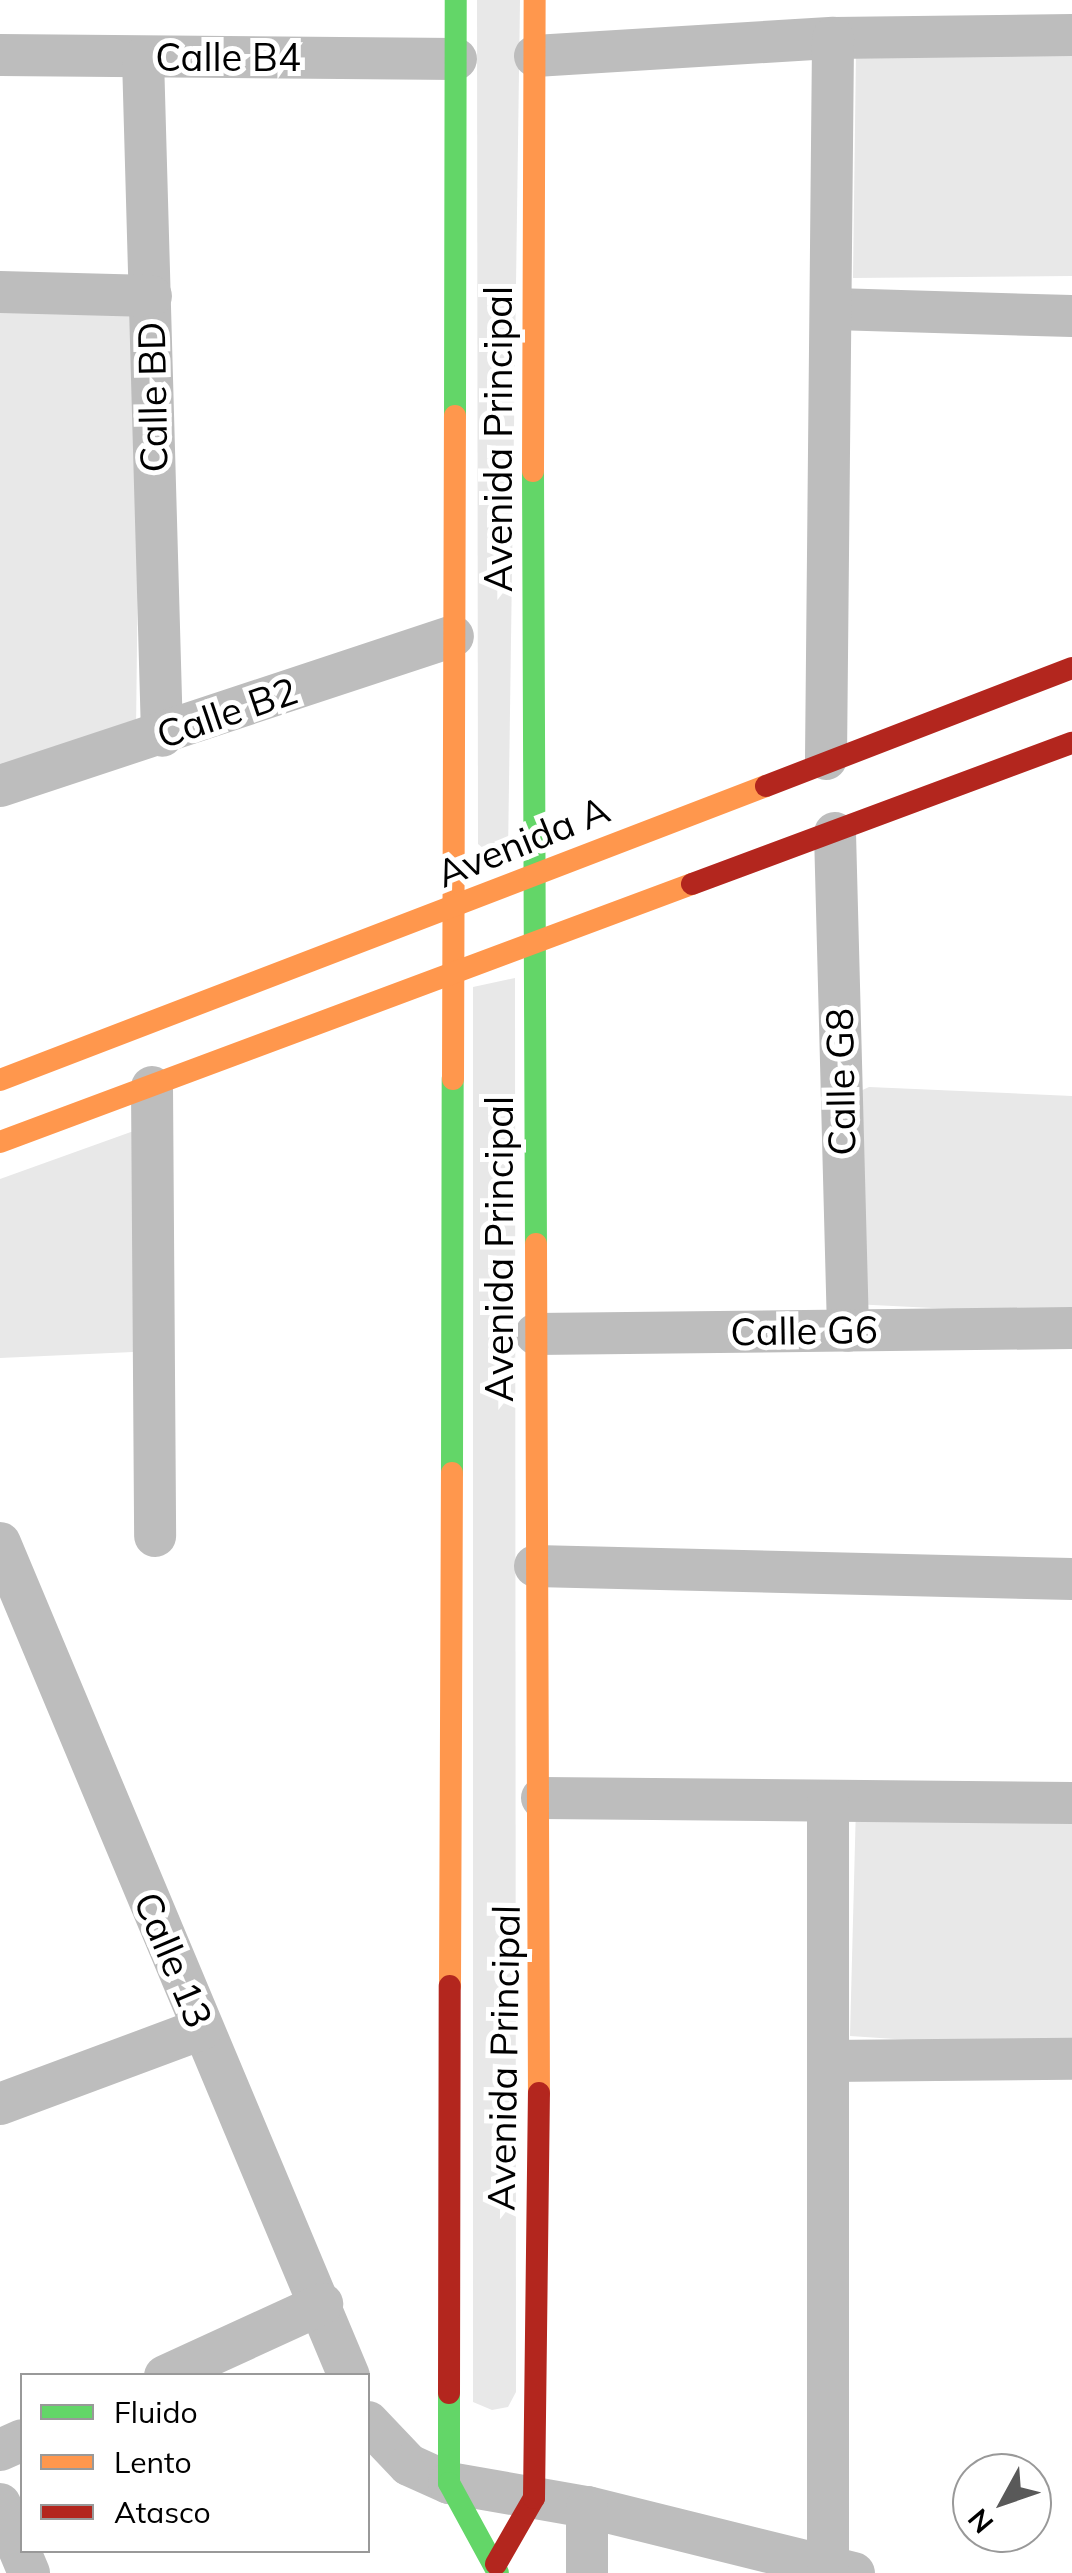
<!DOCTYPE html>
<style>
body{margin:0}
#map{position:relative;width:1072px;height:2573px;overflow:hidden;background:#fff;font-family:Mulish,sans-serif}
div>[style]{position:absolute}
.green>*{inset:0;background:#e8e8e8}
.street>*{height:42px;margin:-21px;padding:0 21px;transform-origin:21px;border-radius:21px;background:#bdbdbd}
.fast>*{height:22px;margin:-11px;padding:0 11px;transform-origin:11px;border-radius:11px;background:#63d668}
.slow>*{height:22px;margin:-11px;padding:0 11px;transform-origin:11px;border-radius:11px;background:#ff974d}
.jam>*{height:22px;margin:-11px;padding:0 11px;transform-origin:11px;border-radius:11px;background:#b3261e}
span{translate:-50% -50%;white-space:nowrap;text-align:center;line-height:1.15;-webkit-text-stroke:10px #fff;paint-order:stroke}
.street-label{font-size:38px;color:#000}
.legend{position:absolute;left:20px;top:2373px;width:350px;height:180px;box-sizing:border-box;background:#fff;border:2px solid #999;margin:0;padding:12px 18px;list-style:none;font-size:30px;color:#000}
.legend li{display:flex;align-items:center;gap:20px;height:50px}
.legend b{width:50px;border:2px solid #999}
.north{position:absolute;left:952px;top:2453px;width:100px;height:100px;box-sizing:border-box;background:#fff;border:2px solid #999;border-radius:50%;rotate:230deg;font-size:28px;font-weight:700;line-height:40px;text-align:center;color:#000}
.north::after{content:'';display:block;margin:auto;width:35px;height:45px;background:#595959;clip-path:polygon(50% 0,100% 100%,50% 72%,0 100%)}
</style>
<div id="map">
<div class="green">
<div style="clip-path:polygon(477px 0,520px 0,508px 854px,494px 857px,478px 844px)"></div>
<div style="clip-path:polygon(1072px 47px,1072px 276px,853px 278px,856px 51px)"></div>
<div style="clip-path:polygon(0 302px,141px 302px,136px 730px,0 776px)"></div>
<div style="clip-path:polygon(515px 978px,516px 2392px,508px 2407px,492px 2410px,473px 2402px,473px 987px)"></div>
<div style="clip-path:polygon(869px 1087px,1072px 1096px,1072px 1315px,853px 1304px,856px 1093px)"></div>
<div style="clip-path:polygon(142px 1128px,133px 1352px,0 1358px,0 1179px)"></div>
<div style="clip-path:polygon(856px 1805px,1072px 1811px,1072px 2051px,850px 2036px)"></div>
</div>
<div class="street">
<div style="left:0;top:55px;width:456px;rotate:0.5deg"></div>
<div style="left:535px;top:56px;width:299px;rotate:-3.5deg"></div>
<div style="left:833px;top:38px;width:239px;rotate:-0.7deg"></div>
<div style="left:143px;top:58px;width:678px;rotate:88.39deg"></div>
<div style="left:0;top:292px;width:151px;rotate:1.5deg"></div>
<div style="left:834px;top:309px;width:238px;rotate:1.7deg"></div>
<div style="left:826px;top:759px;width:721px;rotate:-89.44deg"></div>
<div style="left:0;top:786px;width:477px;rotate:-18.3deg"></div>
<div style="left:835px;top:833px;width:498px;rotate:88.5deg"></div>
<div style="left:152px;top:1087px;width:449px;rotate:89.6deg"></div>
<div style="left:536px;top:1334px;width:536px;rotate:-0.64deg"></div>
<div style="left:0;top:1543px;width:903px;rotate:67.27deg"></div>
<div style="left:535px;top:1566px;width:537px;rotate:1.39deg"></div>
<div style="left:542px;top:1798px;width:530px;rotate:0.54deg"></div>
<div style="left:828px;top:2061px;width:244px;rotate:-0.5deg"></div>
<div style="left:0;top:2104px;width:215px;rotate:-20.4deg"></div>
<div style="left:165px;top:2376px;width:173px;rotate:-24.6deg"></div>
<div style="left:368px;top:2422px;width:59px;rotate:46.4deg"></div>
<div style="left:409px;top:2465px;width:44px;rotate:24.2deg"></div>
<div style="left:449px;top:2483px;width:140px;rotate:9.9deg"></div>
<div style="left:587px;top:2507px;width:275px;rotate:13.9deg"></div>
<div style="left:0;top:2450px;width:24px;rotate:-24deg"></div>
<div style="left:0;top:2504px;width:75px;rotate:67.2deg"></div>
<div style="left:828px;top:2566px;width:765px;rotate:-90deg"></div>
<div style="left:587px;top:2573px;width:66px;rotate:-90deg"></div>
</div>
<div class="fast">
<div style="left:455px;top:416px;width:416px;rotate:-89.9deg"></div>
<div style="left:533px;top:471px;width:773px;rotate:89.78deg"></div>
<div style="left:452px;top:1473px;width:394px;rotate:-89.9deg"></div>
<div style="left:449px;top:2393px;width:90px;rotate:90deg"></div>
<div style="left:449px;top:2483px;width:102px;rotate:61.4deg"></div>
</div>
<div class="slow">
<div style="left:533px;top:471px;width:471px;rotate:-89.8deg"></div>
<div style="left:453px;top:1079px;width:663px;rotate:-89.83deg"></div>
<div style="left:0;top:1080px;width:820px;rotate:-21deg"></div>
<div style="left:0;top:1142px;width:739px;rotate:-20.45deg"></div>
<div style="left:536px;top:1244px;width:849px;rotate:89.8deg"></div>
<div style="left:450px;top:1986px;width:513px;rotate:-89.78deg"></div>
</div>
<div class="jam">
<div style="left:766px;top:786px;width:328px;rotate:-21.1deg"></div>
<div style="left:692px;top:884px;width:405px;rotate:-20.4deg"></div>
<div style="left:449px;top:2393px;width:407px;rotate:-89.9deg"></div>
<div style="left:496px;top:2564px;width:76px;rotate:-60.1deg"></div>
<div style="left:534px;top:2498px;width:405px;rotate:-89.3deg"></div>
</div>
<div class="street-label">
<span style="left:228px;top:58px">Calle B4</span>
<span style="left:153px;top:397px;rotate:-91deg">Calle BD</span>
<span style="left:499px;top:439px;rotate:-90deg">Avenida Principal</span>
<span style="left:227px;top:713px;rotate:-19deg">Calle B2</span>
<span style="left:523px;top:842px;rotate:-22deg">Avenida A</span>
<span style="left:841px;top:1082px;rotate:-91deg">Calle G8</span>
<span style="left:500px;top:1249px;rotate:-90deg">Avenida Principal</span>
<span style="left:804px;top:1331px;rotate:-1deg">Calle G6</span>
<span style="left:173px;top:1960px;rotate:67deg">Calle 13</span>
<span style="left:504px;top:2058px;rotate:-89deg">Avenida Principal</span>
</div>
<ul class="legend">
<li><b style="height:12px;background:#63d668"></b>Fluido</li>
<li><b style="height:12px;background:#ff974d"></b>Lento</li>
<li><b style="height:12px;background:#b3261e"></b>Atasco</li>
</ul>
<div class="north">N</div>
</div>
